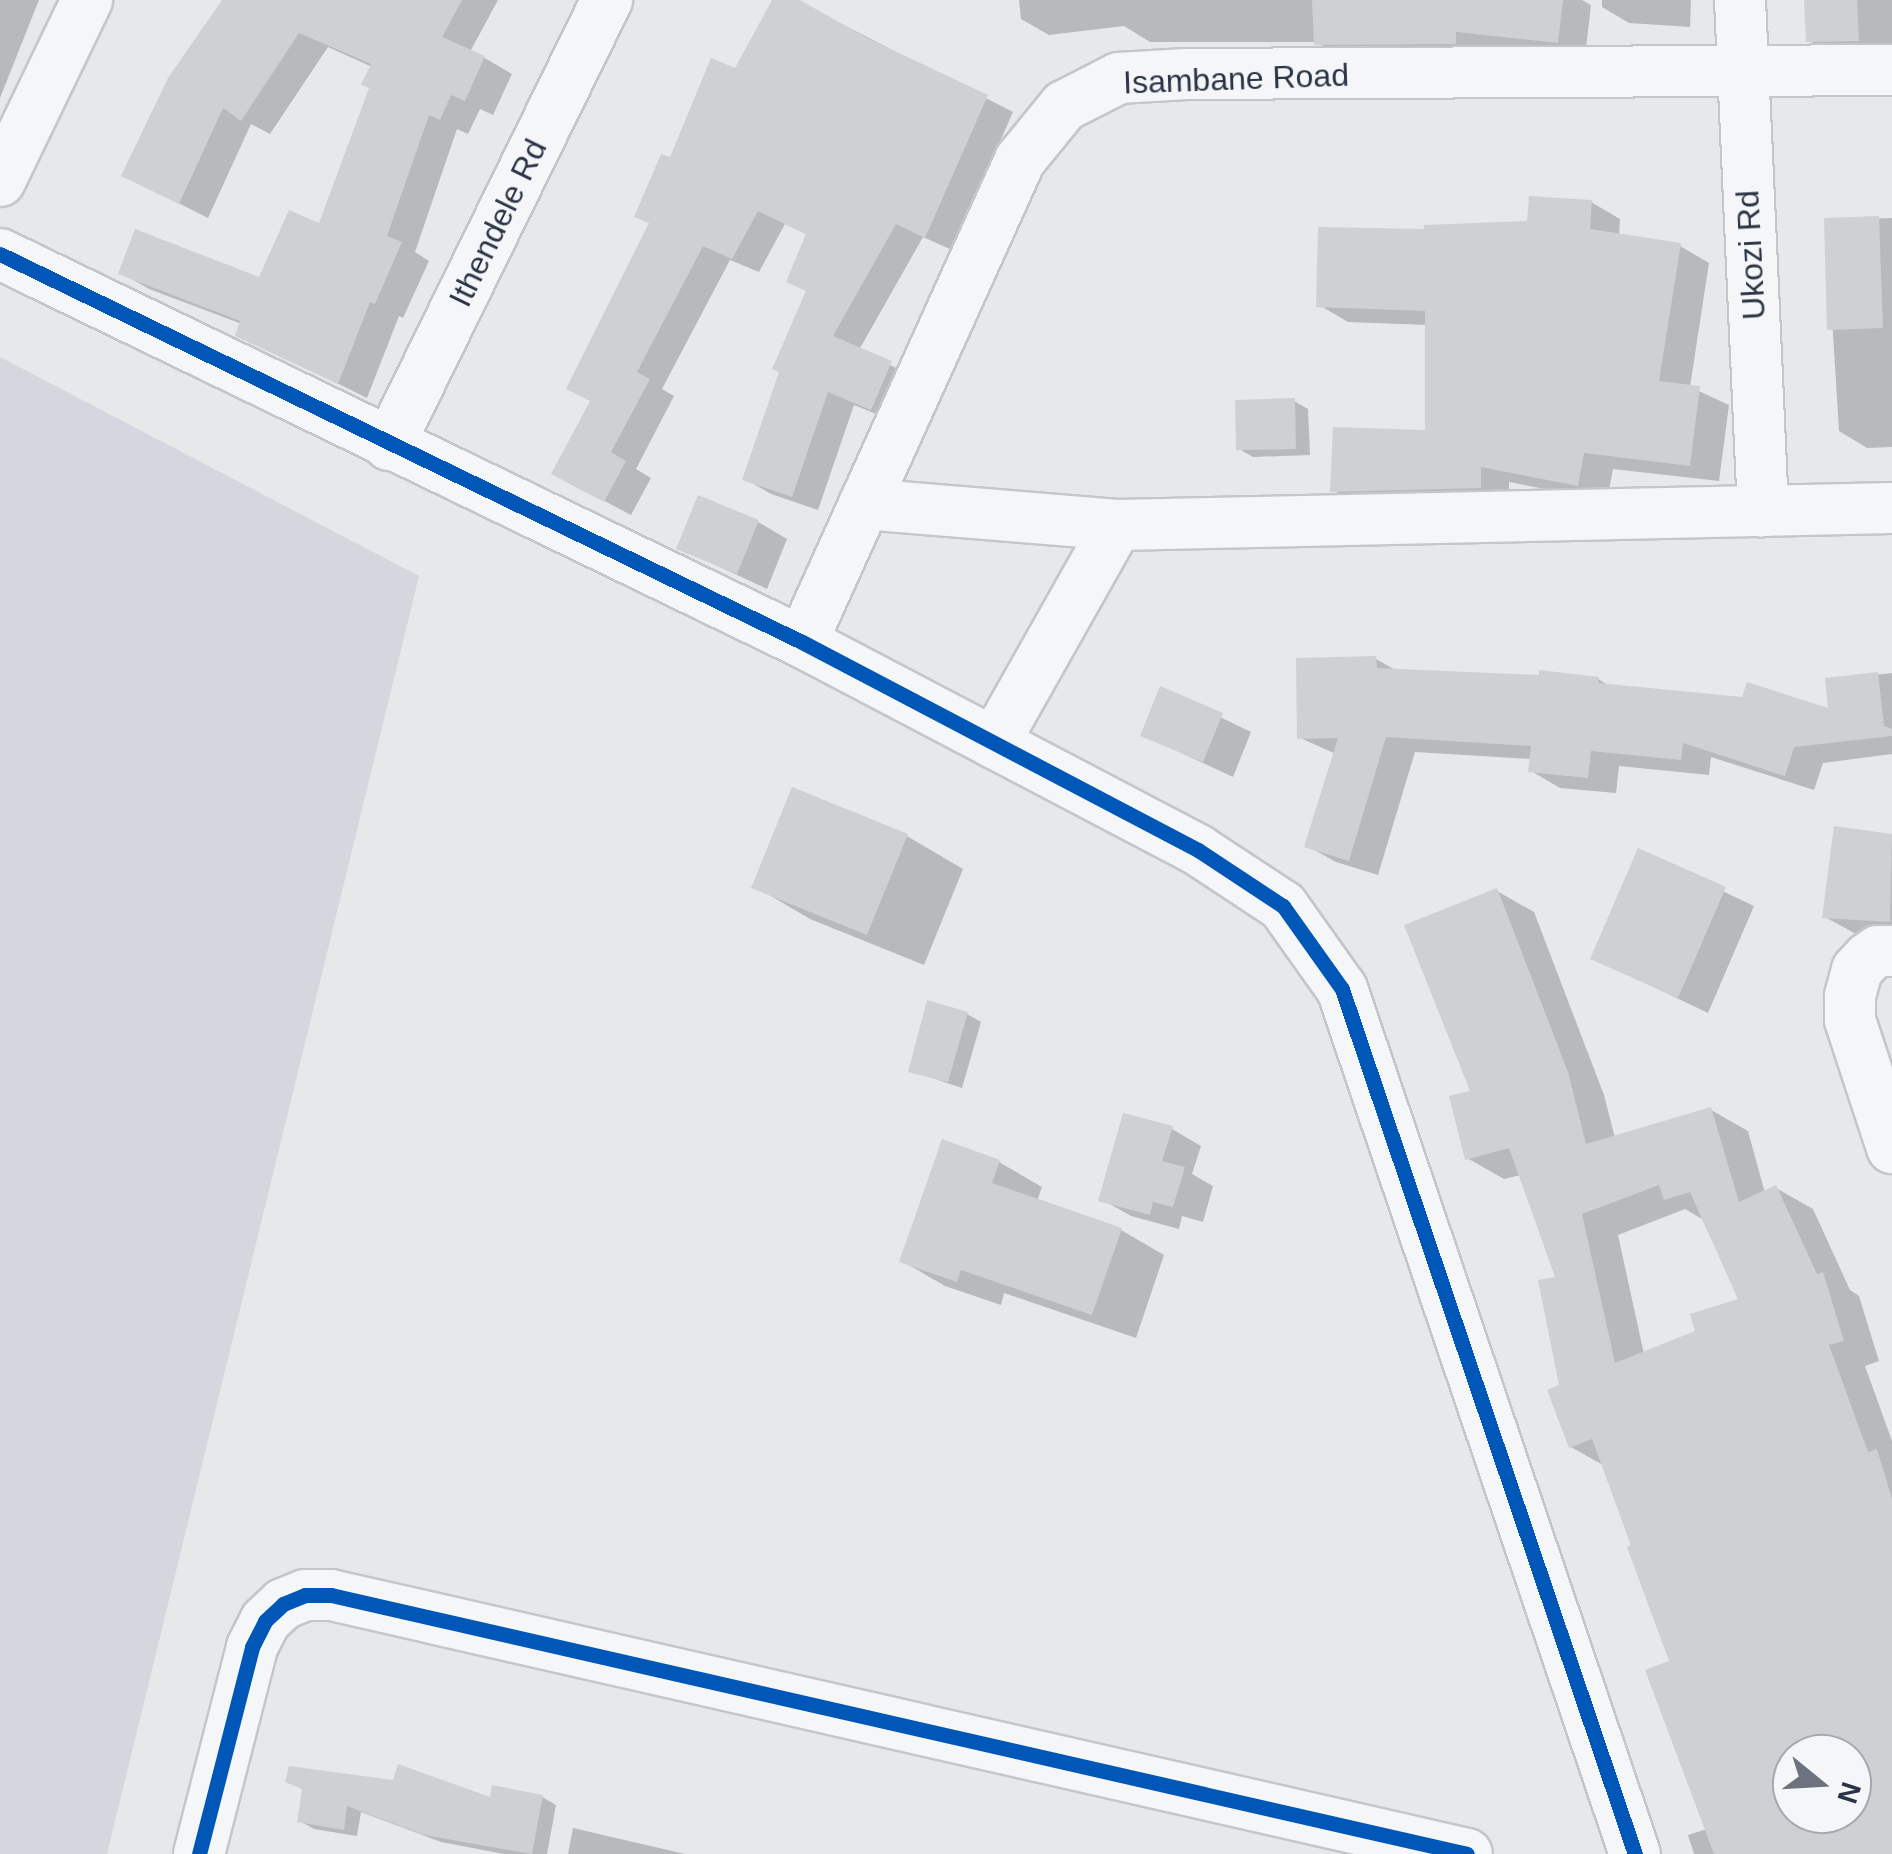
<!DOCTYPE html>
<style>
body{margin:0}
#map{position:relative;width:1892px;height:1854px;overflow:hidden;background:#e6e8ea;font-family:Arial,sans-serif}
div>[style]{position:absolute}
.built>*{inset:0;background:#d4d7dd}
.shadow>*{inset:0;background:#0003}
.building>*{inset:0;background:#ced0d3}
.roads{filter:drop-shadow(2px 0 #c4c6c8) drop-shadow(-2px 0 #c4c6c8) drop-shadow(0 2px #c4c6c8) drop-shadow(0 -2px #c4c6c8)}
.minor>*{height:50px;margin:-25px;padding:0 25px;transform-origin:25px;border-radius:25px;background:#f5f6f7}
.cycleway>*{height:15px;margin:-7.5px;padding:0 7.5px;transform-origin:7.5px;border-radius:7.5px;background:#0057b8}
span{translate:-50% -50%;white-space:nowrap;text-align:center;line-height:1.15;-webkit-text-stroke:9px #f4f6f9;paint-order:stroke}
.street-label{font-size:32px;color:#2b3445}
.north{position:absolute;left:1772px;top:1734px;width:100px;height:100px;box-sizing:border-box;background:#f4f6f9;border:2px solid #a4a8b1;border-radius:50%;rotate:108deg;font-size:28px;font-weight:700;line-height:40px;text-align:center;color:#2b3445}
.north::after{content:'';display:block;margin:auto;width:35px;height:45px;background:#6c737f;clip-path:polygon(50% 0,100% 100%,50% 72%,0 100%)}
</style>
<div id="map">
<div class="built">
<div style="clip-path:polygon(0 357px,419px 576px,107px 1854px,0 1854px)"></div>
</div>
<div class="shadow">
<div style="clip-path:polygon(0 0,39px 0,0 98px)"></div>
<div style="clip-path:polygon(225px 0,498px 0,471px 50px,512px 74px,493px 115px,480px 109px,468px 134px,457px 129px,415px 252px,429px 261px,403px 318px,399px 316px,367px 398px,238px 334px,242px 324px,149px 289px,121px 273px,261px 280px,320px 227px,371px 88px,372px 67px,328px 47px,270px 134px,251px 124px,208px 218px,125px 176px)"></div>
<div style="clip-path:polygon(775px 0,795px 0,1013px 112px,952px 250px,923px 237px,859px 350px,917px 378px,898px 423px,854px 405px,818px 510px,771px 494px,745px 479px,808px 292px,808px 235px,785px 224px,759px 272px,730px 260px,662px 389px,674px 396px,636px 469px,651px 478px,631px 515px,580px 488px,592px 401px,671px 161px,736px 72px)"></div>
<div style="clip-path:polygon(1019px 0,1582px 0,1591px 5px,1585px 57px,1483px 46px,1483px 58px,1344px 59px,1316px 42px,1150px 42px,1124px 26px,1049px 35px,1021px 19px)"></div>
<div style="clip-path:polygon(1602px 0,1691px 0,1690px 27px,1629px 23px,1602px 7px)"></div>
<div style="clip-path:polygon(1806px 0,1892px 0,1892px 57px,1838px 57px,1808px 40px)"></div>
<div style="clip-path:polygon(1591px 202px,1620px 219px,1619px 236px,1680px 246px,1709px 263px,1690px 387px,1729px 405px,1719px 481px,1613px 469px,1607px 501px,1509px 482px,1509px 504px,1362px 507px,1333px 490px,1427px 432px,1428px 325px,1348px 322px,1319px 305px,1426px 232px,1530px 224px)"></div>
<div style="clip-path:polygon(1892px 218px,1892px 447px,1867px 448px,1839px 431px,1826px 220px)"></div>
<div style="clip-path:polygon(1294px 401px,1308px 409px,1310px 455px,1253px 457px,1239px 449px)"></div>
<div style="clip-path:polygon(758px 522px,787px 539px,767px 589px,679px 548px)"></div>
<div style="clip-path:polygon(1376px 659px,1397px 671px,1598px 679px,1611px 687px,1831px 712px,1828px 680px,1892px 673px,1892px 754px,1823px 763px,1814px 790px,1711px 757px,1709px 775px,1619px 766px,1616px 793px,1560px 788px,1531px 771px,1532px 759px,1415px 752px,1378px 875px,1336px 862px,1307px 846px,1336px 754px,1300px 738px)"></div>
<div style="clip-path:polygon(1162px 689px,1251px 732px,1233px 777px,1143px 735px)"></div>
<div style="clip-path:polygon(1837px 829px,1892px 837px,1892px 938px,1854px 933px,1825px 917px)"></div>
<div style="clip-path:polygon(907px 836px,963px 869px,924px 965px,810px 919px,754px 886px)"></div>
<div style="clip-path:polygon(1640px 852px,1754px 906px,1708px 1013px,1593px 958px)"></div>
<div style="clip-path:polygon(evenodd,1497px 891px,1534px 912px,1604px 1095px,1615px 1138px,1711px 1110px,1748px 1131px,1765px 1193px,1776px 1188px,1813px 1209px,1850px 1290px,1859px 1296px,1879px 1361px,1865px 1366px,1892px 1441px,1892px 1854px,1694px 1854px,1688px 1835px,1707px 1829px,1672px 1663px,1603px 1465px,1571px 1447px,1562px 1387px,1559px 1278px,1521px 1175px,1504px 1179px,1467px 1158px,1497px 891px,1685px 1209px,1702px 1219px,1741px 1300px,1698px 1333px,1644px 1354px,1618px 1235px,1685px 1209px,1497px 891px,1792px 1754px,1852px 1754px,1852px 1814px,1792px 1814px,1792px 1754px)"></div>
<div style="clip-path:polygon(967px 1014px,981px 1022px,962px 1088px,911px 1071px)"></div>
<div style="clip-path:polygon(1172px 1129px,1201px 1146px,1192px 1174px,1213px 1186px,1203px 1222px,1182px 1216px,1179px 1229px,1131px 1216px,1101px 1199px)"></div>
<div style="clip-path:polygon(999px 1162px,1042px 1187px,1037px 1201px,1121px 1230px,1164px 1255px,1136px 1338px,1004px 1293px,1001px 1305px,945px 1286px,902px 1261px)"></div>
<div style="clip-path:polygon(288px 1781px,394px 1782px,492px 1800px,542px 1797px,556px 1805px,547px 1854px,504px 1854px,441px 1842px,361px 1812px,357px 1836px,314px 1829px,300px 1821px,304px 1790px)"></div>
<div style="clip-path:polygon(573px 1828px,685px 1854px,568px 1854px)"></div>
</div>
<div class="building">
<div style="clip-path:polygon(222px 0,462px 0,442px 37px,485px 56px,465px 101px,451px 95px,440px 120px,429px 115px,387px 236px,402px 242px,375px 304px,370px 302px,338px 384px,235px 336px,240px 321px,118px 274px,135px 229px,259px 277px,289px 210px,319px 223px,369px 88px,361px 85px,371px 64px,299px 33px,241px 121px,223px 108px,179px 204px,121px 176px,168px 78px)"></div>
<div style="clip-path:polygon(772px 0,800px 0,867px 38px,988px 95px,925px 238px,896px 224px,833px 336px,892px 361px,871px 410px,828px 392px,792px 497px,742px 480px,779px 372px,772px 369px,806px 291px,786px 282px,806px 234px,758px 211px,732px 259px,703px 246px,637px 372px,650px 379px,611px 452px,626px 461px,604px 502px,551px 474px,590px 401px,566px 389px,649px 223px,634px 217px,661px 154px,670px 157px,711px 58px,735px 68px)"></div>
<div style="clip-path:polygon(1312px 0,1563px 0,1558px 43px,1456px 32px,1456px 44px,1314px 45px)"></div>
<div style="clip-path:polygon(1804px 0,1857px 0,1859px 41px,1806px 42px)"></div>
<div style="clip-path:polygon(1529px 196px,1592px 200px,1590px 229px,1681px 243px,1659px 381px,1700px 386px,1690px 466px,1584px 453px,1578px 486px,1481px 467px,1481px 488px,1330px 492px,1333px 427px,1425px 430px,1425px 311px,1316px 307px,1318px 227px,1424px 229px,1424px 225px,1527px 221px)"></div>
<div style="clip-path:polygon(1879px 216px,1883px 328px,1827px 330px,1824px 218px)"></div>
<div style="clip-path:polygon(1295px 398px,1296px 449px,1236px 450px,1235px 400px)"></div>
<div style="clip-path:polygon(698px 495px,759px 520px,737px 574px,676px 549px)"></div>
<div style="clip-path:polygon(1376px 656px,1377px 668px,1539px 675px,1539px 670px,1599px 677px,1598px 683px,1742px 697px,1747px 682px,1828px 708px,1825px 678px,1878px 672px,1884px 726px,1892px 729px,1892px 736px,1794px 747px,1785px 776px,1683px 743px,1681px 760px,1591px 751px,1588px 778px,1528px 772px,1531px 746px,1386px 737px,1349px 861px,1304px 847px,1338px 738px,1297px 739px,1296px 658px)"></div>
<div style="clip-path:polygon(1160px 686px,1223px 713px,1203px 762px,1140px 736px)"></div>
<div style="clip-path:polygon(792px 787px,908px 834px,867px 935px,751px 888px)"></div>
<div style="clip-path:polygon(1834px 826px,1892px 834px,1890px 922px,1822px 918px)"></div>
<div style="clip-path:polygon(1638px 848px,1726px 887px,1678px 998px,1590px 959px)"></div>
<div style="clip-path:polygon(evenodd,1497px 888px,1568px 1072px,1586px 1144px,1711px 1107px,1739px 1202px,1776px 1185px,1817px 1274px,1823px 1272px,1844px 1341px,1829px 1345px,1868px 1452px,1877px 1449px,1892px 1499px,1892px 1854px,1714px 1854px,1645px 1670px,1669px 1661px,1627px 1547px,1631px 1545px,1592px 1439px,1569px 1448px,1547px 1390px,1559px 1385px,1538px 1280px,1555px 1277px,1509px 1148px,1465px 1160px,1449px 1096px,1470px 1091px,1404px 925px,1497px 888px,1659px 1185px,1664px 1200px,1690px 1192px,1738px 1299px,1690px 1314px,1695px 1331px,1615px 1363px,1582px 1214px,1659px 1185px,1497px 888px,1792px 1754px,1852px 1754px,1852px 1814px,1792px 1814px,1792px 1754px)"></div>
<div style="clip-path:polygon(927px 1000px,968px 1012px,948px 1082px,908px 1072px)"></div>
<div style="clip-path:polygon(1123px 1113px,1173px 1126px,1162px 1161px,1185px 1167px,1173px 1207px,1153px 1202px,1150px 1215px,1098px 1201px)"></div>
<div style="clip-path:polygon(942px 1139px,1000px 1160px,992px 1183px,1122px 1228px,1092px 1315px,961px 1270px,957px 1282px,899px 1262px)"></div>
<div style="clip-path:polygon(398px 1764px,490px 1797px,492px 1785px,543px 1795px,532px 1854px,424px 1835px,347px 1806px,344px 1830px,297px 1822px,302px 1789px,285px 1782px,289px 1766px,393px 1780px)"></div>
</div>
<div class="roads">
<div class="minor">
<div style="left:1740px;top:0;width:512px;rotate:87.42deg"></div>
<div style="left:0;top:181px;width:201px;rotate:-64.3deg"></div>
<div style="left:0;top:254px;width:891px;rotate:25.82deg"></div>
<div style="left:802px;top:642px;width:447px;rotate:27.7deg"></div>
<div style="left:1198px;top:850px;width:102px;rotate:33.4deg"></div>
<div style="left:1283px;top:906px;width:102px;rotate:54.6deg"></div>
<div style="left:1342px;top:989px;width:913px;rotate:71.29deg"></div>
<div style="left:389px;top:445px;width:496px;rotate:-63.9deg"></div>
<div style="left:864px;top:504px;width:254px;rotate:4.7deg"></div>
<div style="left:1117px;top:525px;width:775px;rotate:-1.26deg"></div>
<div style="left:802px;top:642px;width:529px;rotate:-65.66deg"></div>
<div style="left:1020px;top:160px;width:70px;rotate:-50.8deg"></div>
<div style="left:1064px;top:106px;width:62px;rotate:-27deg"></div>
<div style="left:1119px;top:78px;width:67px;rotate:-3.4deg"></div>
<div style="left:1186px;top:74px;width:706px;rotate:-0.32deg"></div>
<div style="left:994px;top:743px;width:250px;rotate:-60.6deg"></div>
<div style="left:1892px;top:951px;width:14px;rotate:180deg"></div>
<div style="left:1878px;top:951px;width:12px;rotate:145deg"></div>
<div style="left:1868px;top:958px;width:16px;rotate:133deg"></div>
<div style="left:1857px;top:970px;width:28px;rotate:105deg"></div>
<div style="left:1850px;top:997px;width:23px;rotate:90deg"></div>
<div style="left:1850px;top:1020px;width:135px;rotate:71.8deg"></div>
<div style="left:199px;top:1854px;width:214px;rotate:-75.6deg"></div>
<div style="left:252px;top:1647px;width:29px;rotate:-63deg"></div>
<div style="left:265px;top:1621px;width:25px;rotate:-43deg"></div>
<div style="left:283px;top:1604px;width:24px;rotate:-22deg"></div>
<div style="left:305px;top:1595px;width:26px"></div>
<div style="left:331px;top:1595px;width:1165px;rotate:12.84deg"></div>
</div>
</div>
<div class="cycleway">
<div style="left:0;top:254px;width:891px;rotate:25.82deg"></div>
<div style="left:802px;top:642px;width:447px;rotate:27.7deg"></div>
<div style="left:1198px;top:850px;width:102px;rotate:33.4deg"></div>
<div style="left:1283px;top:906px;width:102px;rotate:54.6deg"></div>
<div style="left:1342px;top:989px;width:913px;rotate:71.29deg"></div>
<div style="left:199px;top:1854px;width:214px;rotate:-75.6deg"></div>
<div style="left:252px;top:1647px;width:29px;rotate:-63deg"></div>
<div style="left:265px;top:1621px;width:25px;rotate:-43deg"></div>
<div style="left:283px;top:1604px;width:24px;rotate:-22deg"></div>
<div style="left:305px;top:1595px;width:26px"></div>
<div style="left:331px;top:1595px;width:1165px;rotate:12.84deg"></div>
</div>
<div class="street-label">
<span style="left:1236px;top:79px;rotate:-2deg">Isambane Road</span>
<span style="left:498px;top:223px;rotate:-64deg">Ithendele Rd</span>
<span style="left:1751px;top:255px;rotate:-93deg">Ukozi Rd</span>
</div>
<div class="north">N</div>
</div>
